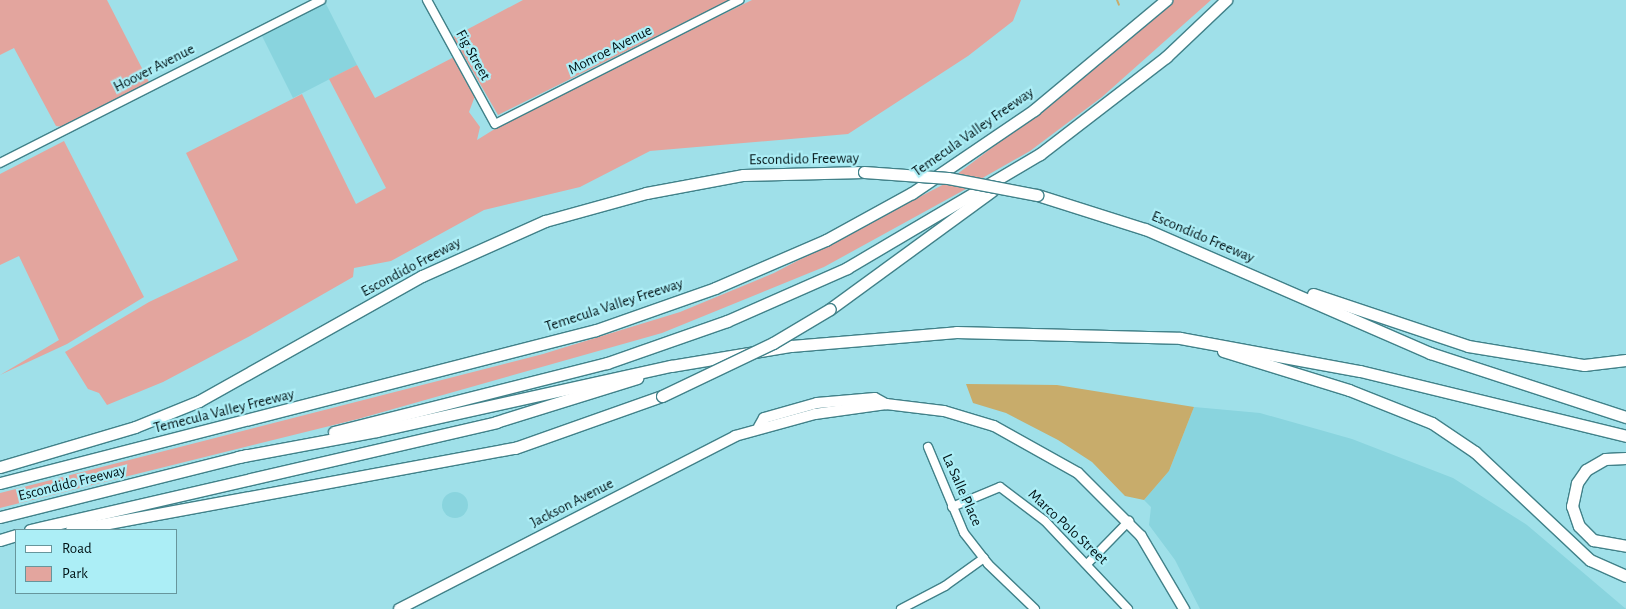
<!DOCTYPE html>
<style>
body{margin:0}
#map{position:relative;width:1626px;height:609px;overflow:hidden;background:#9fe0e9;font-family:"Alegreya Sans",sans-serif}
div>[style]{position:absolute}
.built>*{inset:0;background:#89d4de}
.round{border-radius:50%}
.green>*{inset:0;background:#e3a59e}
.water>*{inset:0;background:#c8ac6b}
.stream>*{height:2px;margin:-1px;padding:0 1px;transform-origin:1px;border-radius:1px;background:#c8ac6b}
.roads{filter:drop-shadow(1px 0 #418189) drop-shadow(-1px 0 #418189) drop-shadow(0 1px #418189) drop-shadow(0 -1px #418189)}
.minor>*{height:8px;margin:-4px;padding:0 4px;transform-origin:4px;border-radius:4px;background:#fff}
.major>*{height:10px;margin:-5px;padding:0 5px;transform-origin:5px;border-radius:5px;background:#fff}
.highway>*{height:11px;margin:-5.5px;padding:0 5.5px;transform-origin:5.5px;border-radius:5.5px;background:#fff}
.bridges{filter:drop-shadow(1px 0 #418189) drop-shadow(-1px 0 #418189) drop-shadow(0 1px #418189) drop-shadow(0 -1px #418189)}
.highway-bridge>*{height:11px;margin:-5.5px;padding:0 5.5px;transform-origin:5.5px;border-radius:5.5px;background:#fff}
span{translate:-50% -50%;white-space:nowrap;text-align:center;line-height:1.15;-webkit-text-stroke:4.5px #aceef6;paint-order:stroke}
.street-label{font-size:15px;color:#001215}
.legend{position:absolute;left:15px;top:529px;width:162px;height:65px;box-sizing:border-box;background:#aceef6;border:1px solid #67969c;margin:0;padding:6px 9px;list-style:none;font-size:15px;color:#001215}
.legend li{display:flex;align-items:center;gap:10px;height:25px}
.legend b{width:25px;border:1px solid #67969c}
</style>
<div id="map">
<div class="built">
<div style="clip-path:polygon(325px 2px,357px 65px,293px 98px,261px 34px)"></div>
<div style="clip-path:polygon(1194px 407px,1260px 413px,1352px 439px,1453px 478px,1527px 525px,1626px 609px,1200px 609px,1175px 560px,1149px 525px,1151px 507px,1144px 500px,1169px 471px)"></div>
<div class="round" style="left:442px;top:492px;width:26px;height:26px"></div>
</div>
<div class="green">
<div style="clip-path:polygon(0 0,107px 0,149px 82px,64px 127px,56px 126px,14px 48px,0 55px)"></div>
<div style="clip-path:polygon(523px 0,729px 0,498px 115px,453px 37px)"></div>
<div style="clip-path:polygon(752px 0,1021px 0,1013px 21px,968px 56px,848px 134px,650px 151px,580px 187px,484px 210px,391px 261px,354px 268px,353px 277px,250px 336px,163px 382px,107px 405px,99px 393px,88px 389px,65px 352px,149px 302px,238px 260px,186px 153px,302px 94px,356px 204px,386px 188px,329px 79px,357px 65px,375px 98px,454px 57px,475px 96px,469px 112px,480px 127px,477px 140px,517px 115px)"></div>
<div style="clip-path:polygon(1173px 0,1211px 0,1102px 97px,1030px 151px,979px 180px,952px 178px,1079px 82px)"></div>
<div style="clip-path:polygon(64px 141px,144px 297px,67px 344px,0 375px,59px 340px,19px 256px,0 265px,0 174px)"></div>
<div style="clip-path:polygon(950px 181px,975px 184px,824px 267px,662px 333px,358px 419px,0 508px,0 493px,543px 354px,680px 312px,774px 273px)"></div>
</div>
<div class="water">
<div style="clip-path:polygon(966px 384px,1057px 385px,1194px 407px,1169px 471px,1144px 500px,1125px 496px,1092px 462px,1058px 440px,1006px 413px,973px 403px)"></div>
</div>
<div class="stream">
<div style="left:1117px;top:0;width:5px;rotate:68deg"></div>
</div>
<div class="roads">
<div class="minor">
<div style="left:427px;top:0;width:141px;rotate:61.3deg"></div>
<div style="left:495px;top:124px;width:274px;rotate:-26.9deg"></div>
<div style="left:0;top:163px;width:360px;rotate:-26.9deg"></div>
<div style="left:928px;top:447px;width:93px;rotate:67.3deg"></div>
<div style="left:964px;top:533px;width:39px;rotate:52deg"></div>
<div style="left:988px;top:564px;width:65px;rotate:43.8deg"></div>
<div style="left:952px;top:507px;width:52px;rotate:-22.6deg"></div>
<div style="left:1000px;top:487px;width:56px;rotate:37.1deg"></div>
<div style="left:1045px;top:521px;width:121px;rotate:46.7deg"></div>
<div style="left:1088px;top:563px;width:59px;rotate:-45.7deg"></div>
<div style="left:901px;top:609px;width:50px;rotate:-27.6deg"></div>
<div style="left:945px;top:586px;width:48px;rotate:-35.7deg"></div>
</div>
<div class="major">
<div style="left:759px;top:427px;width:10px;rotate:-61deg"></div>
<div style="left:764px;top:418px;width:55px;rotate:-15.8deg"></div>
<div style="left:817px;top:403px;width:58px;rotate:-4.9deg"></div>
<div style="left:875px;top:398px;width:13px;rotate:29deg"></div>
<div style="left:399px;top:609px;width:378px;rotate:-27.2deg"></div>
<div style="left:735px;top:436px;width:83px;rotate:-15.4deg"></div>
<div style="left:815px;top:414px;width:72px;rotate:-8deg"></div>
<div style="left:886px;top:404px;width:58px;rotate:6.9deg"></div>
<div style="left:944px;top:411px;width:52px;rotate:16.7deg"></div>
<div style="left:994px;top:426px;width:96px;rotate:29.2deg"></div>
<div style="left:1078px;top:473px;width:89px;rotate:45deg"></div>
<div style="left:1141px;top:536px;width:85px;rotate:59.5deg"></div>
</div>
<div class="highway">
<div style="left:1037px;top:195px;width:113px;rotate:17.5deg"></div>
<div style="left:1145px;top:229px;width:311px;rotate:23.5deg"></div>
<div style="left:1430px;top:353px;width:206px;rotate:18.1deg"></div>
<div style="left:1313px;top:294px;width:163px;rotate:18.5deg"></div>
<div style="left:1468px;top:346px;width:118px;rotate:9.3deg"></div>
<div style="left:1584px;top:365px;width:42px;rotate:-6.8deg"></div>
<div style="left:830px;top:309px;width:200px;rotate:-36.1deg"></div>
<div style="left:1223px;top:351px;width:132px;rotate:17.2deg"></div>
<div style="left:1349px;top:390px;width:89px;rotate:21.7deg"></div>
<div style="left:1432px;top:423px;width:52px;rotate:34deg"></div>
<div style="left:1475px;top:452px;width:158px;rotate:43.2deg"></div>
<div style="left:1590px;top:560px;width:39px;rotate:24deg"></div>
<div style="left:334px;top:432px;width:282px;rotate:-14.2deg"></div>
<div style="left:607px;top:363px;width:127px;rotate:-19.3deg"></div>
<div style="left:727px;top:321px;width:131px;rotate:-23.8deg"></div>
<div style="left:847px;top:268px;width:224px;rotate:-30.6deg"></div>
<div style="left:1040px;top:154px;width:159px;rotate:-37.6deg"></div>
<div style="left:1166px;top:57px;width:83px;rotate:-43.5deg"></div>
<div style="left:238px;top:457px;width:141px;rotate:-10.6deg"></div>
<div style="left:377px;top:431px;width:301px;rotate:-12.5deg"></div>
<div style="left:671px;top:366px;width:122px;rotate:-9.5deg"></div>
<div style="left:791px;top:346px;width:166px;rotate:-4.8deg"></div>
<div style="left:956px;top:332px;width:224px;rotate:1.5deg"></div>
<div style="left:1180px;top:338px;width:183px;rotate:10.4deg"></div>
<div style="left:1360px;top:371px;width:274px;rotate:13.7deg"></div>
<div style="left:1626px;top:458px;width:21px;rotate:177deg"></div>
<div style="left:1605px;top:459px;width:22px;rotate:150deg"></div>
<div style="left:1586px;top:470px;width:16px;rotate:125deg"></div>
<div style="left:1577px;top:483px;width:24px;rotate:102deg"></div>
<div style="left:1572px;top:506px;width:21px;rotate:71deg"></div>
<div style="left:1579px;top:526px;width:20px;rotate:45deg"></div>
<div style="left:1593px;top:540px;width:34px;rotate:10deg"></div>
<div style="left:0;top:467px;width:141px;rotate:-16.5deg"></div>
<div style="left:135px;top:427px;width:69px;rotate:-22.1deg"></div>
<div style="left:199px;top:401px;width:256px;rotate:-29.3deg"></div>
<div style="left:422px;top:276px;width:135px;rotate:-24.1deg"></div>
<div style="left:545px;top:221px;width:105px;rotate:-15.5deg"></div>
<div style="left:646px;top:193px;width:99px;rotate:-10.5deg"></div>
<div style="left:743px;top:175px;width:121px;rotate:-1.4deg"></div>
<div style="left:0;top:483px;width:615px;rotate:-14.4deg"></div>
<div style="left:596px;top:330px;width:126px;rotate:-19.4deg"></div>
<div style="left:715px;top:288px;width:121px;rotate:-23.4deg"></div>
<div style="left:826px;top:240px;width:98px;rotate:-28.7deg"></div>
<div style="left:912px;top:193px;width:148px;rotate:-34.2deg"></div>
<div style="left:1034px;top:110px;width:172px;rotate:-39.8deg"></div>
<div style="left:0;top:517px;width:254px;rotate:-14.1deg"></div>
<div style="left:30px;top:530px;width:478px;rotate:-13deg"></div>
<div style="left:496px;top:422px;width:148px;rotate:-17.3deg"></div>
<div style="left:71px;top:530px;width:452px;rotate:-10.5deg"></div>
<div style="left:515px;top:448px;width:156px;rotate:-19.5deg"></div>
<div style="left:0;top:540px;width:17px;rotate:-17deg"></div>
</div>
</div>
<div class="bridges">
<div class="highway-bridge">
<div style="left:864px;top:172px;width:84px;rotate:4.1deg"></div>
<div style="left:948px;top:178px;width:91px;rotate:10.8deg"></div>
<div style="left:662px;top:396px;width:123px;rotate:-25.5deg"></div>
<div style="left:773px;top:343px;width:66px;rotate:-30.8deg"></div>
</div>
</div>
<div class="street-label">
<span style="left:610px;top:50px;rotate:-27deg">Monroe Avenue</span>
<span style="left:473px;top:55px;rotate:61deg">Fig Street</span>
<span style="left:154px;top:68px;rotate:-27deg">Hoover Avenue</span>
<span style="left:973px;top:132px;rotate:-35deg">Temecula Valley Freeway</span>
<span style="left:804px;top:159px;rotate:-1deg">Escondido Freeway</span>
<span style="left:1203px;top:237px;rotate:23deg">Escondido Freeway</span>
<span style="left:411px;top:267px;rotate:-28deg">Escondido Freeway</span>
<span style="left:614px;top:305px;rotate:-18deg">Temecula Valley Freeway</span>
<span style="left:224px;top:411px;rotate:-14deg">Temecula Valley Freeway</span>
<span style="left:72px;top:483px;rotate:-14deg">Escondido Freeway</span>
<span style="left:962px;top:490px;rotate:66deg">La Salle Place</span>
<span style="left:572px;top:503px;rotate:-27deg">Jackson Avenue</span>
<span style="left:1068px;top:527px;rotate:43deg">Marco Polo Street</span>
</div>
<ul class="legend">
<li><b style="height:6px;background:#fff"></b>Road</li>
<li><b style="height:14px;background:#e3a59e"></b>Park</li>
</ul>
</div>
